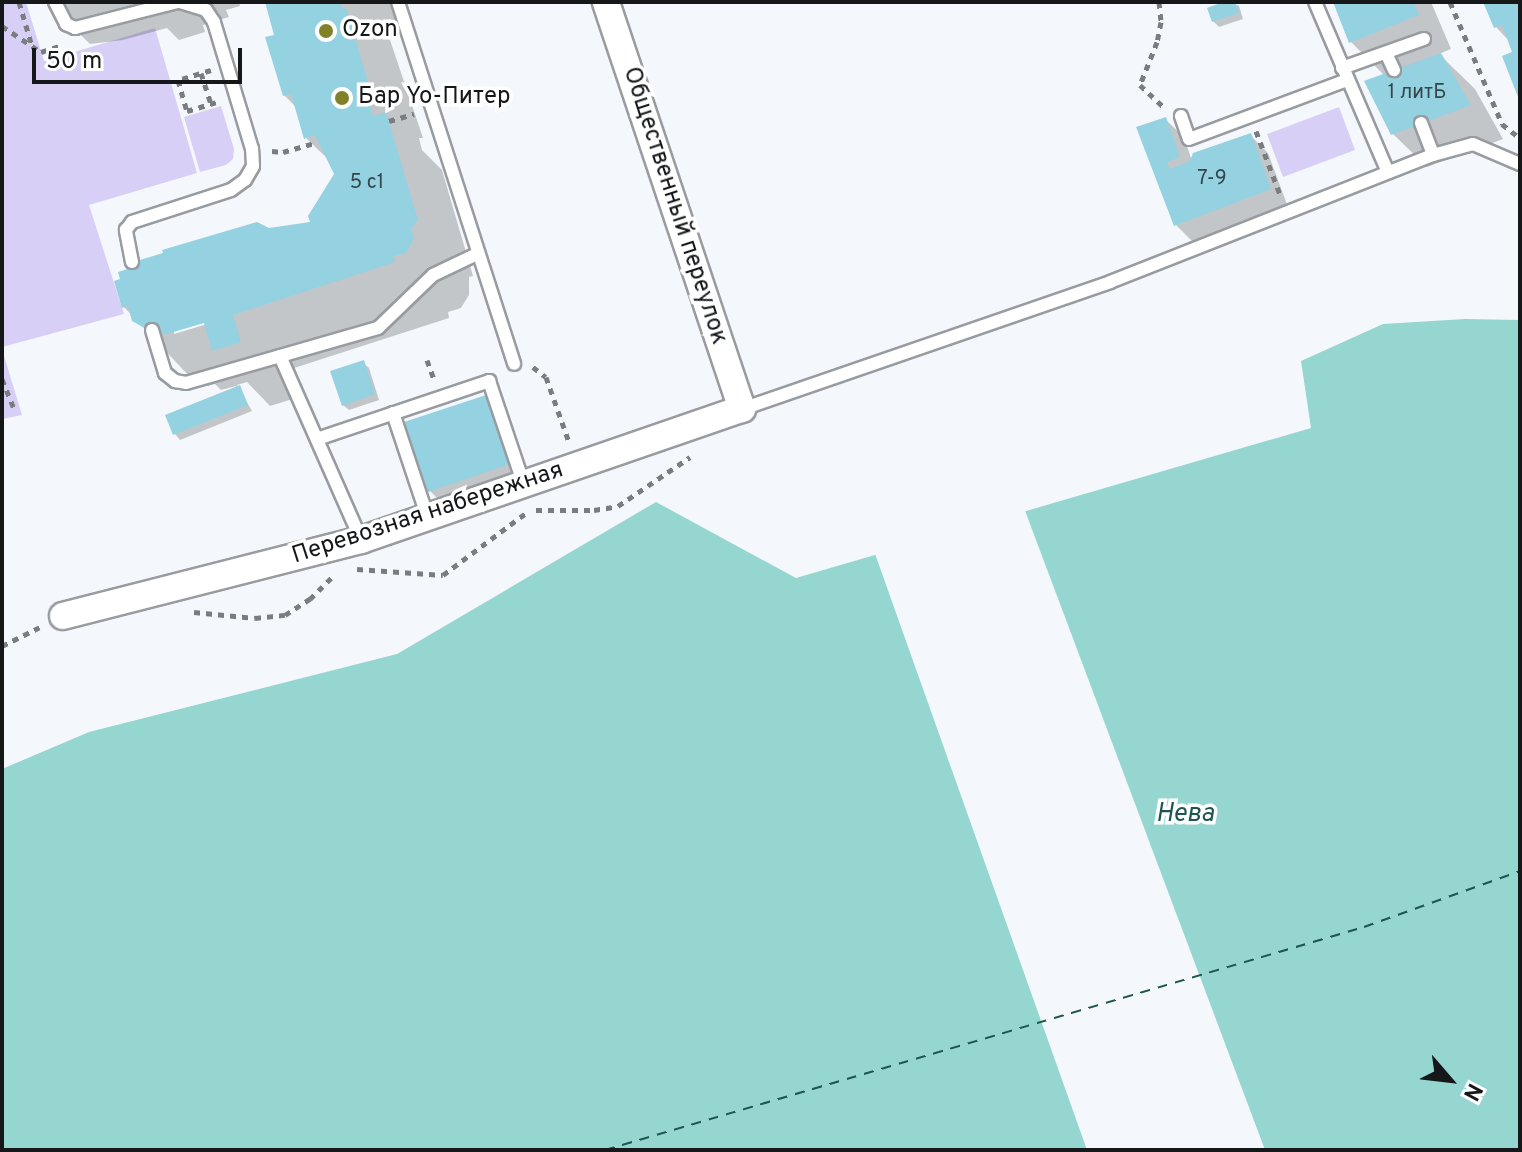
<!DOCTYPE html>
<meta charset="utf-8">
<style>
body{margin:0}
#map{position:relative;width:1522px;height:1152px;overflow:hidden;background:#f4f8fc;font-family:Overpass,sans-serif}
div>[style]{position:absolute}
.green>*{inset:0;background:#d7cff6}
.water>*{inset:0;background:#95d6d0}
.pier>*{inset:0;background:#f4f8fc}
.shadow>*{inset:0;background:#0003}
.ferry>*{height:2px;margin-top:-1px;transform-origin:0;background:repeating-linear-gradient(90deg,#1e5552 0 10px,transparent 0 18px)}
.building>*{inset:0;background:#94d1e1}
.path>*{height:5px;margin-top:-2.5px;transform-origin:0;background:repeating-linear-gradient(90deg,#7a7d7f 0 6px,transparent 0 12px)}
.roads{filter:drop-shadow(2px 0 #989ca0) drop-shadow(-2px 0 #989ca0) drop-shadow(0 2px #989ca0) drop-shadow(0 -2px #989ca0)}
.lane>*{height:12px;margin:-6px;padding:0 6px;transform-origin:6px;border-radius:6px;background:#fff}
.street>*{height:26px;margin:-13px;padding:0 13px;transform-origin:13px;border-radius:13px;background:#fff}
.dots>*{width:22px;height:22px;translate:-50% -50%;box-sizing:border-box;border:4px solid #fff;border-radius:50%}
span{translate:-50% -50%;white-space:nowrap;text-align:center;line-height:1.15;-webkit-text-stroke:7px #fff;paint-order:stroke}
.number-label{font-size:20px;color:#35464a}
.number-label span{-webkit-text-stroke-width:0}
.poi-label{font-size:24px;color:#151718}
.left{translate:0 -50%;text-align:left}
.street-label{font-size:24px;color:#151718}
.water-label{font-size:26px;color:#1e5552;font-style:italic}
.frame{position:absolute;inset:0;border:4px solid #151718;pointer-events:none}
.north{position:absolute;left:1410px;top:1040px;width:80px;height:80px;-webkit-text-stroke:6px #fff;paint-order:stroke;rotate:118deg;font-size:22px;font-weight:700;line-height:32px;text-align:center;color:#151718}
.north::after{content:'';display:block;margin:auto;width:28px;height:36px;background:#151718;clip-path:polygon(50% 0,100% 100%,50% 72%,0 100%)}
.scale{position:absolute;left:32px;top:48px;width:210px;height:36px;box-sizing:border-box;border:4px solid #151718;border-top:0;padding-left:10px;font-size:24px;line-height:28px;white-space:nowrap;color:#151718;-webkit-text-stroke:6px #fff;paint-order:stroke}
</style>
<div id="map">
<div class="green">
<div style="clip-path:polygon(2px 2px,26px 2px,44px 61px,155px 28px,197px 173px,89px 205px,124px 314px,2px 347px)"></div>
<div style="clip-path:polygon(221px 106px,234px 149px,233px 159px,226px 165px,200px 172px,184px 117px)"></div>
<div style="clip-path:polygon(1339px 107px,1355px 150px,1283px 177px,1267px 134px)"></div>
<div style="clip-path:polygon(2px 349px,22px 415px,2px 419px)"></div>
</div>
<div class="water">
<div style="clip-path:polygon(1465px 319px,1520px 320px,1520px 1150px,2px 1150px,2px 769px,89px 732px,397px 654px,656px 502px,796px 578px,1311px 428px,1301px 361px,1383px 324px)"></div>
</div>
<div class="pier">
<div style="clip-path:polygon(1024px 508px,1265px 1150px,1087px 1150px,874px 551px)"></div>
</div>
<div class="shadow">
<div style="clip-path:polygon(47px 2px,239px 2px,240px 6px,226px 10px,229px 17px,203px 25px,205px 32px,179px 40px,167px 28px,123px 40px,90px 44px)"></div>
<div style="clip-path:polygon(evenodd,267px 2px,390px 2px,398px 25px,386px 28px,423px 138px,419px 138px,422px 150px,442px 170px,473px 276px,469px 277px,469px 295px,461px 308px,448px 312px,449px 318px,288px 370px,296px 398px,270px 406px,247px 382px,237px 385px,252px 411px,180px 440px,175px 434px,237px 388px,236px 386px,221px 390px,215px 384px,208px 386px,190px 377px,124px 307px,268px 230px,312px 223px,336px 174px,331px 162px,306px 138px,297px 108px,284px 95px,277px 36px,267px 2px,213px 318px,214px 322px,174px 334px,174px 330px,213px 318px)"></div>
<div style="clip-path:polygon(1230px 2px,1239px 6px,1243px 19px,1219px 27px,1213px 21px)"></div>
<div style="clip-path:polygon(1335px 2px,1431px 2px,1451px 49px,1439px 54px,1475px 89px,1503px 139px,1427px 167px,1393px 134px,1385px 76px,1351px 42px)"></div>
<div style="clip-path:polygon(1485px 2px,1520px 2px,1520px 97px,1515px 53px,1511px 43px,1496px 27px)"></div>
<div style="clip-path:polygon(1165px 119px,1184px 137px,1192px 161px,1250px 135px,1268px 153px,1288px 207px,1194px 243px,1176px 225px,1139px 128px)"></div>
<div style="clip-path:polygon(363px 363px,369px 368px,379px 400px,349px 410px,343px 405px)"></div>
<div style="clip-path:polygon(486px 397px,510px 421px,532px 488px,454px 515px,430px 491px)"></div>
</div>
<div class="ferry">
<div style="left:605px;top:1150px;width:791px;rotate:-16.37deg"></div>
<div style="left:1364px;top:927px;width:166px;rotate:-19.7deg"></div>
</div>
<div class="building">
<div style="clip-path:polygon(265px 2px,340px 2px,342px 9px,346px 7px,368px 82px,364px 83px,373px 116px,386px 112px,418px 220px,411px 229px,414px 238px,406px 253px,393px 256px,395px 262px,233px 315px,241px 342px,212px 351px,204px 323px,163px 335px,161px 328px,150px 331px,132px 321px,128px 306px,122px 308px,114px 281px,120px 279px,118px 272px,131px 268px,130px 263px,163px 253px,162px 250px,257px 222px,269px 228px,310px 222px,308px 216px,334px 174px,315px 135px,304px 139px,291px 94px,283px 96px,265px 37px,274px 35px)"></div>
<div style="clip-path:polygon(1223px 2px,1235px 2px,1239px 13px,1212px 22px,1207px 8px)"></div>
<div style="clip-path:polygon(1333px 2px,1413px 2px,1419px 15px,1349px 43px)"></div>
<div style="clip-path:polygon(1483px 2px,1520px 2px,1520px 102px,1502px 56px,1512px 52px,1502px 25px,1494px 28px)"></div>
<div style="clip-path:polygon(1441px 53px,1471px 105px,1391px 135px,1364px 81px)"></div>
<div style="clip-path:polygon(1166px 117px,1180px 157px,1167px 162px,1170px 169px,1190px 161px,1193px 153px,1251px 133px,1271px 189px,1174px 226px,1136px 127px)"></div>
<div style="clip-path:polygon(364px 360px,375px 394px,342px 406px,330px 371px)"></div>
<div style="clip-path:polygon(240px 385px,248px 405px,173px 435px,165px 415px)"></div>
<div style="clip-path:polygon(486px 395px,510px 464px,428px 492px,404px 422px)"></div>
</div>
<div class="path">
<div style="left:19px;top:2px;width:46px;rotate:73.5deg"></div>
<div style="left:1159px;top:2px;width:20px;rotate:84deg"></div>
<div style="left:1161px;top:22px;width:20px;rotate:101deg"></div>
<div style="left:1157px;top:42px;width:46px;rotate:111.6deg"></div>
<div style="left:1140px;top:85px;width:35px;rotate:43deg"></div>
<div style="left:1450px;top:2px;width:133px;rotate:66.9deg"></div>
<div style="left:1502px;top:124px;width:23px;rotate:38deg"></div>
<div style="left:2px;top:26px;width:47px;rotate:33.7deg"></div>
<div style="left:41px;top:52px;width:23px;rotate:-18deg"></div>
<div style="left:211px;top:70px;width:34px;rotate:163deg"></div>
<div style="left:178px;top:80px;width:32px;rotate:74deg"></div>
<div style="left:187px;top:111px;width:34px;rotate:-17deg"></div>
<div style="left:201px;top:73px;width:33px;rotate:72deg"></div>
<div style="left:389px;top:121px;width:26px;rotate:-16deg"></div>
<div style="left:1256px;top:131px;width:71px;rotate:69.3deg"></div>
<div style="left:272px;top:151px;width:11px;rotate:5deg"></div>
<div style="left:283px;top:152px;width:35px;rotate:-16deg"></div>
<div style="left:427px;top:360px;width:23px;rotate:70deg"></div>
<div style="left:533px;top:367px;width:16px;rotate:38deg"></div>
<div style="left:546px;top:377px;width:69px;rotate:70.5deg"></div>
<div style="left:2px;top:379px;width:32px;rotate:68deg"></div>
<div style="left:536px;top:510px;width:58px"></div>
<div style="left:594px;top:510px;width:24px;rotate:-9deg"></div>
<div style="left:618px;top:506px;width:87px;rotate:-34.2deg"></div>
<div style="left:357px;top:569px;width:86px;rotate:4deg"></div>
<div style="left:443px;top:575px;width:104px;rotate:-36.8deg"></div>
<div style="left:194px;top:612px;width:61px;rotate:5.6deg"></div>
<div style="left:255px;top:618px;width:30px;rotate:-6deg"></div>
<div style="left:285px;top:615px;width:30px;rotate:-33deg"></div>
<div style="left:310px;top:599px;width:33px;rotate:-45deg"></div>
<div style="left:2px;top:646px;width:42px;rotate:-26.6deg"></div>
</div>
<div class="roads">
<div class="lane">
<div style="left:55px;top:2px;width:25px;rotate:63deg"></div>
<div style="left:66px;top:24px;width:10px;rotate:24deg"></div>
<div style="left:75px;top:28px;width:105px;rotate:-14.3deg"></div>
<div style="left:398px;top:2px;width:380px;rotate:72.2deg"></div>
<div style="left:1315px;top:2px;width:185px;rotate:66.8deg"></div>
<div style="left:1386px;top:53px;width:19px;rotate:65deg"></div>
<div style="left:1342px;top:68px;width:87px;rotate:-19.5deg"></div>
<div style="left:1181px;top:116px;width:24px;rotate:71deg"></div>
<div style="left:1189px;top:139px;width:169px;rotate:-20.5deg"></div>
<div style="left:1421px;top:123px;width:34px;rotate:69deg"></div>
<div style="left:132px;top:262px;width:33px;rotate:-101deg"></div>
<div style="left:126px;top:230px;width:10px;rotate:-53deg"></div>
<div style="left:132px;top:222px;width:104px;rotate:-17.9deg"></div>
<div style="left:231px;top:190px;width:17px;rotate:-36deg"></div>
<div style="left:245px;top:180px;width:16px;rotate:-60deg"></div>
<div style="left:253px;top:166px;width:17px;rotate:-93deg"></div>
<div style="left:252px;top:149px;width:133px;rotate:-106.7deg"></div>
<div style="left:214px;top:22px;width:14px;rotate:-124deg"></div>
<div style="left:206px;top:10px;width:28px;rotate:-163deg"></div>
<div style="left:152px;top:330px;width:45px;rotate:73.2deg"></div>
<div style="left:165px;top:373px;width:13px;rotate:39deg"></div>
<div style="left:175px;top:381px;width:11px;rotate:10deg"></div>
<div style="left:186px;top:383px;width:200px;rotate:-16deg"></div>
<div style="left:378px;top:328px;width:76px;rotate:-43.9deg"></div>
<div style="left:433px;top:275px;width:49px;rotate:-25.5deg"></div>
<div style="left:280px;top:356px;width:201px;rotate:66.2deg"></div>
<div style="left:742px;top:409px;width:389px;rotate:-19deg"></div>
<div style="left:1110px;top:282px;width:347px;rotate:-21.5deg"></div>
<div style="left:1433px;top:155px;width:41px;rotate:-15.4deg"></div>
<div style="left:1473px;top:144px;width:51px;rotate:23.1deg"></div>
<div style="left:393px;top:413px;width:111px;rotate:71.6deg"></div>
<div style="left:317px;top:439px;width:182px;rotate:-18.6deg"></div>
<div style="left:489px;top:381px;width:110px;rotate:71.4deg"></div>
</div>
<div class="street">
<div style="left:63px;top:616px;width:308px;rotate:-14.3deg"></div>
<div style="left:361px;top:540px;width:403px;rotate:-19deg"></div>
<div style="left:742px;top:409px;width:429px;rotate:-108.5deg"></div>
</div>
</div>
<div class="dots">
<div style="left:326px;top:31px;background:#81812a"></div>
<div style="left:342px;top:98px;background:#81812a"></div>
</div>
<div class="number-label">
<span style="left:1417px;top:93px">1 литБ</span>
<span style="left:1212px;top:179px">7-9</span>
<span style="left:367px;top:183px">5 с1</span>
</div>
<div class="poi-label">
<span class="left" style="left:342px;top:31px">Ozon</span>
<span class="left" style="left:358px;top:98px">Бар Yo-Питер</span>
</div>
<div class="street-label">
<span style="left:674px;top:206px;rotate:72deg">Общественный переулок</span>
<span style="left:428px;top:514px;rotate:-18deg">Перевозная набережная</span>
</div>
<div class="water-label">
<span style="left:1185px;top:815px">Нева</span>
</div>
<div class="frame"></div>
<div class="north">N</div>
<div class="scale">50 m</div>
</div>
